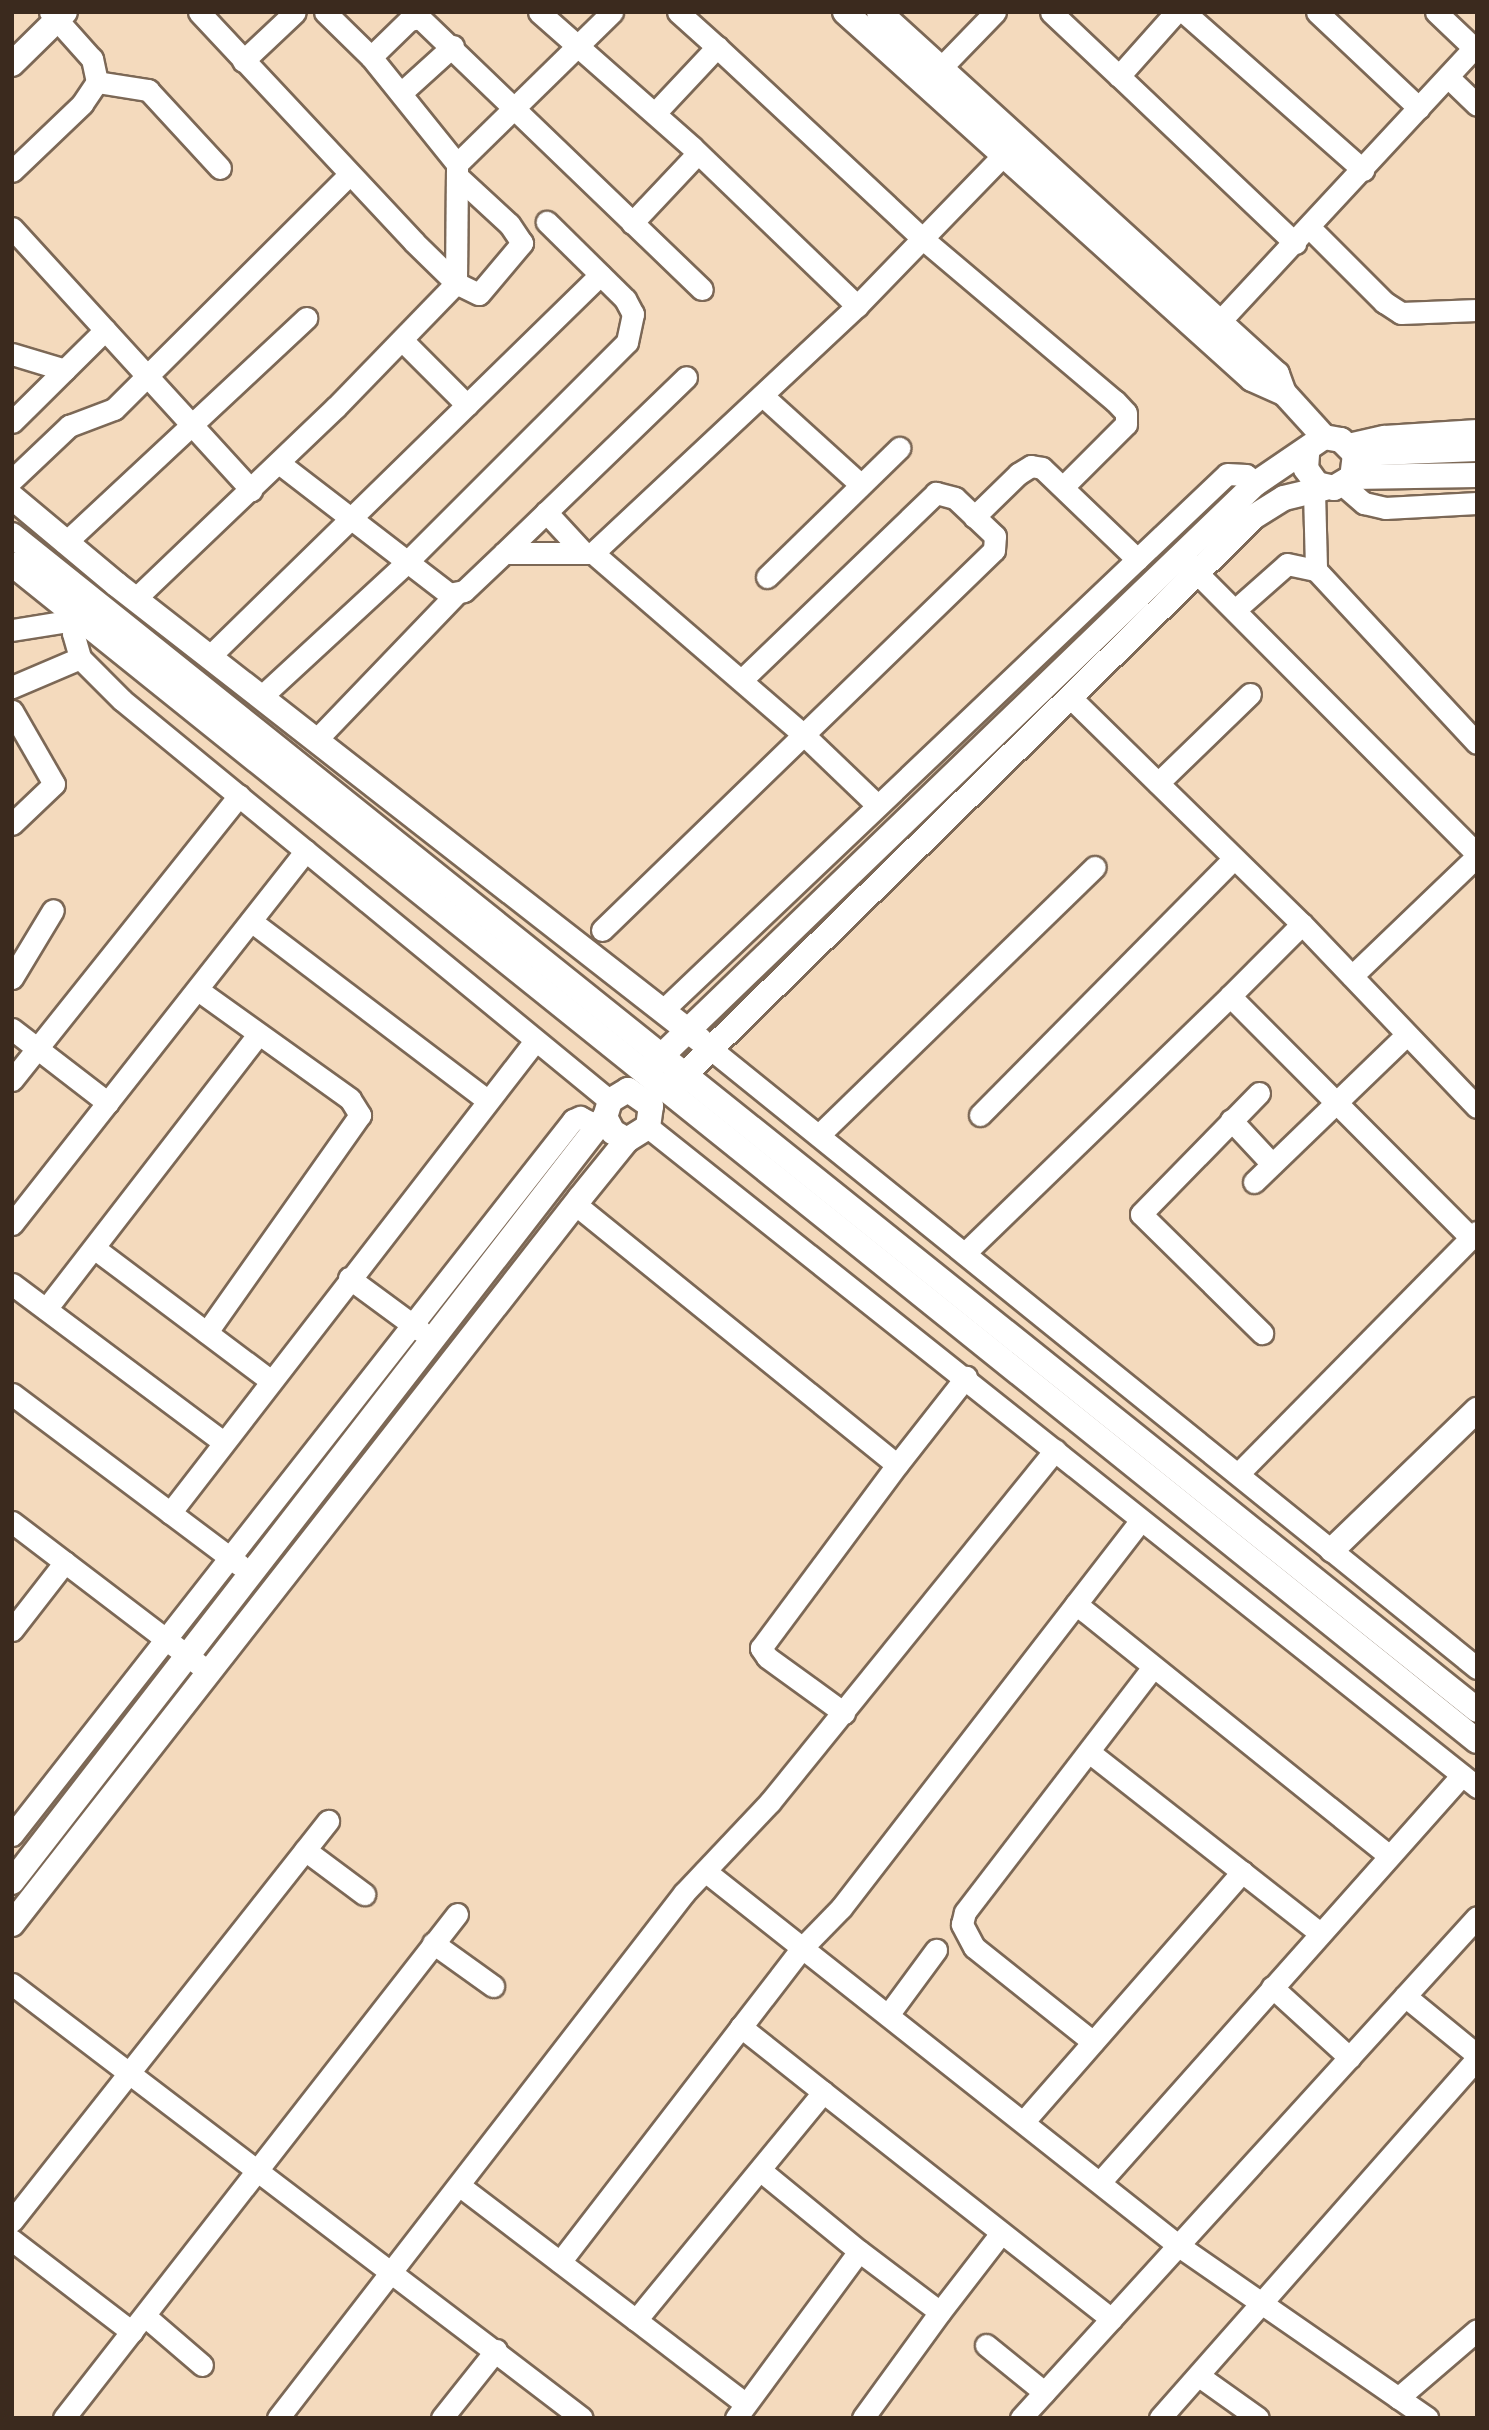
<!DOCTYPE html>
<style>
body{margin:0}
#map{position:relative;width:1489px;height:2430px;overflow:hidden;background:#f4dabd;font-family:"Architects Daughter",sans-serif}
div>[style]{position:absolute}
.roads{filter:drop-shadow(2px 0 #7c6856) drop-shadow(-2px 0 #7c6856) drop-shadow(0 2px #7c6856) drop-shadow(0 -2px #7c6856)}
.minor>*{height:21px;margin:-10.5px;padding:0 10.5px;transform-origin:10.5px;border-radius:10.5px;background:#fff}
.tertiary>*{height:24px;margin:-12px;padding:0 12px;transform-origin:12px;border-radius:12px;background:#fff}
span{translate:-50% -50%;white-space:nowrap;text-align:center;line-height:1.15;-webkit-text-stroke:6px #fff;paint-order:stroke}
.frame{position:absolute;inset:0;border:14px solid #3b2a1e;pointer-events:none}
</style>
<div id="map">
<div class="roads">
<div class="minor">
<div style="left:199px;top:12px;width:315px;rotate:46.9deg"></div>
<div style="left:414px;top:242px;width:59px;rotate:44.3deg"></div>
<div style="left:456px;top:283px;width:25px;rotate:26deg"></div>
<div style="left:479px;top:294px;width:67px;rotate:-49.9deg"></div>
<div style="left:522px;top:243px;width:23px;rotate:-124deg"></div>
<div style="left:509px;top:224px;width:69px;rotate:-137.3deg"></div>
<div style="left:325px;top:12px;width:64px;rotate:44.4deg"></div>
<div style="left:371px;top:57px;width:137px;rotate:51.2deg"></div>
<div style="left:539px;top:12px;width:205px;rotate:41.4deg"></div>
<div style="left:693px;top:148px;width:228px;rotate:43.9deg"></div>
<div style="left:678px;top:12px;width:52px;rotate:41.9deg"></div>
<div style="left:1051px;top:12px;width:93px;rotate:43.3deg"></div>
<div style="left:1176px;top:12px;width:86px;rotate:131.7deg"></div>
<div style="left:1119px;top:76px;width:243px;rotate:43.5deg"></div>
<div style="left:1184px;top:12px;width:239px;rotate:41.4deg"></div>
<div style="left:1317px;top:12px;width:140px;rotate:43.3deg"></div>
<div style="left:1436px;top:12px;width:52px;rotate:43.5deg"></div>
<div style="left:371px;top:57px;width:53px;rotate:-44.2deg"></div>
<div style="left:409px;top:20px;width:11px;rotate:-10deg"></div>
<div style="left:420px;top:18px;width:391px;rotate:43.9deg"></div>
<div style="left:243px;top:61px;width:71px;rotate:-43.3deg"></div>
<div style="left:1448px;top:77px;width:40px;rotate:44deg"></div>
<div style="left:931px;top:78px;width:92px;rotate:-45.9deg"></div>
<div style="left:97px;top:82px;width:52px;rotate:8.9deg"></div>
<div style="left:148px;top:90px;width:106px;rotate:47.3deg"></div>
<div style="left:401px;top:93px;width:70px;rotate:-42.1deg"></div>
<div style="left:655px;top:113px;width:91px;rotate:-46.8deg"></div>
<div style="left:717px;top:47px;width:282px;rotate:43deg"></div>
<div style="left:923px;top:239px;width:251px;rotate:40.2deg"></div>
<div style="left:1115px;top:401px;width:16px;rotate:47deg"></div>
<div style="left:1126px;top:413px;width:11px;rotate:90deg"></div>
<div style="left:1126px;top:424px;width:89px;rotate:135deg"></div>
<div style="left:12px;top:171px;width:97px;rotate:-43.7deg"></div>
<div style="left:82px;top:104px;width:27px;rotate:-56deg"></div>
<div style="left:97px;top:82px;width:24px;rotate:-102deg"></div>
<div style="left:92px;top:59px;width:63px;rotate:-131.8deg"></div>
<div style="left:632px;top:223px;width:96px;rotate:-46.7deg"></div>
<div style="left:12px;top:228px;width:355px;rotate:47.6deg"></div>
<div style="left:1310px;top:228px;width:105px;rotate:45deg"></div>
<div style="left:1384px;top:302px;width:20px;rotate:33deg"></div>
<div style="left:1401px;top:313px;width:76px;rotate:-2.3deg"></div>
<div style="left:1209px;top:333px;width:393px;rotate:-47.1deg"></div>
<div style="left:402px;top:340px;width:92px;rotate:45deg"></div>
<div style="left:12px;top:354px;width:55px;rotate:16.8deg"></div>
<div style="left:763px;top:396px;width:132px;rotate:42.2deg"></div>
<div style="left:12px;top:422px;width:131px;rotate:-44.7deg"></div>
<div style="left:1348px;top:444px;width:37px;rotate:-13deg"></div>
<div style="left:1384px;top:436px;width:93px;rotate:-3.7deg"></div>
<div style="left:279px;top:463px;width:215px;rotate:37.6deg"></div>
<div style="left:449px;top:594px;width:15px;rotate:-11deg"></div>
<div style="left:464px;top:591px;width:55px;rotate:-43.5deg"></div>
<div style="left:504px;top:553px;width:89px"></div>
<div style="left:593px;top:553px;width:362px;rotate:-43.1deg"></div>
<div style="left:857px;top:306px;width:227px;rotate:-45.9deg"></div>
<div style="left:12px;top:480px;width:79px;rotate:-43.5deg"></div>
<div style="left:69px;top:426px;width:48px;rotate:-20.7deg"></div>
<div style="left:114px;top:409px;width:332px;rotate:-44.9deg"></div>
<div style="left:1343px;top:485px;width:28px;rotate:41deg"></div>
<div style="left:1364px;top:503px;width:22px;rotate:13deg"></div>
<div style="left:1385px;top:508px;width:92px;rotate:-3.1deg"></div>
<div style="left:1314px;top:491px;width:79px;rotate:88.5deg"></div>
<div style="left:546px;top:512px;width:54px;rotate:47.2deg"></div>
<div style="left:974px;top:517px;width:62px;rotate:-44.3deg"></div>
<div style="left:1018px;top:474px;width:15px;rotate:-32deg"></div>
<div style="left:1031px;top:466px;width:11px;rotate:10deg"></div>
<div style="left:1042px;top:468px;width:132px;rotate:43.8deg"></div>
<div style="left:65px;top:543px;width:330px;rotate:-43deg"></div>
<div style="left:504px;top:553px;width:253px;rotate:-44deg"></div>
<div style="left:593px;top:553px;width:279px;rotate:40.8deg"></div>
<div style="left:804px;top:735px;width:101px;rotate:43.8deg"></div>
<div style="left:1198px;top:574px;width:395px;rotate:45.1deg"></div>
<div style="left:767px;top:577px;width:185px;rotate:-44.3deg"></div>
<div style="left:136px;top:598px;width:277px;rotate:-43.7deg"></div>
<div style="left:336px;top:407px;width:173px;rotate:-45.9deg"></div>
<div style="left:456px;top:283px;width:119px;rotate:-89.5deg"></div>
<div style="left:457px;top:164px;width:217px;rotate:-44.4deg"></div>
<div style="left:1235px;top:610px;width:69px;rotate:-41.5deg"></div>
<div style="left:1287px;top:564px;width:30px;rotate:12deg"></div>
<div style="left:1316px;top:570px;width:236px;rotate:47.1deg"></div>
<div style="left:78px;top:617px;width:17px;rotate:107deg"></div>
<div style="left:73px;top:633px;width:26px;rotate:74deg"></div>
<div style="left:80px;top:658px;width:59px;rotate:45deg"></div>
<div style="left:122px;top:700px;width:632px;rotate:39.41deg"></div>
<div style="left:12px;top:630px;width:64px;rotate:-9deg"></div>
<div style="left:211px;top:655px;width:544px;rotate:-44.33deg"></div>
<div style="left:12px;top:687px;width:74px;rotate:-23.1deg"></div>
<div style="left:262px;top:696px;width:195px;rotate:-42.7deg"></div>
<div style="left:405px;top:564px;width:314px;rotate:-45deg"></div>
<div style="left:627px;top:342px;width:29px;rotate:-78deg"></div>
<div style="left:633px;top:314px;width:17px;rotate:-118deg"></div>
<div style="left:625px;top:299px;width:110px;rotate:-135.4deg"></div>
<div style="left:1071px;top:698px;width:323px;rotate:44.4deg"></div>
<div style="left:1302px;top:924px;width:253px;rotate:46.3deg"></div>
<div style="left:12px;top:711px;width:84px;rotate:60.1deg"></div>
<div style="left:54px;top:784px;width:58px;rotate:136.4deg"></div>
<div style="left:316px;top:740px;width:202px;rotate:-46.2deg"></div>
<div style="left:1158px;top:783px;width:128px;rotate:-44.1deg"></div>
<div style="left:251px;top:921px;width:296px;rotate:37.2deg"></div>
<div style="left:1302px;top:924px;width:102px;rotate:135deg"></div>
<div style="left:1230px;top:996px;width:342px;rotate:45.1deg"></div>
<div style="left:602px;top:930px;width:546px;rotate:-44.11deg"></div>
<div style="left:994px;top:550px;width:14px;rotate:-86deg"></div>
<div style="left:995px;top:536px;width:55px;rotate:-136.5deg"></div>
<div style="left:955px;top:498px;width:20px;rotate:-165deg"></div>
<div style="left:936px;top:493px;width:269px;rotate:136.1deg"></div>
<div style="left:1352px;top:976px;width:173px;rotate:-43.8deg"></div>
<div style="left:12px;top:978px;width:79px;rotate:-58.9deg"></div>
<div style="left:198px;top:990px;width:187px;rotate:35.6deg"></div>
<div style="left:350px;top:1099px;width:19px;rotate:58deg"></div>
<div style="left:360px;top:1115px;width:266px;rotate:125.2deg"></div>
<div style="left:662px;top:1011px;width:779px;rotate:-43.54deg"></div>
<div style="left:1227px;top:474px;width:19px;rotate:3deg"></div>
<div style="left:1246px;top:475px;width:13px;rotate:45deg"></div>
<div style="left:12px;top:1029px;width:121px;rotate:37.6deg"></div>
<div style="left:711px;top:1049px;width:985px;rotate:38.94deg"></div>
<div style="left:12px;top:1080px;width:364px;rotate:-51.4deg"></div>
<div style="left:1259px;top:1093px;width:169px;rotate:134.3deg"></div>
<div style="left:1141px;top:1214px;width:170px;rotate:44.5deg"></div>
<div style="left:980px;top:1115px;width:361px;rotate:-45.3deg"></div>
<div style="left:1231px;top:1120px;width:60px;rotate:47deg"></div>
<div style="left:648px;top:1127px;width:1060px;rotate:38.52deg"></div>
<div style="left:820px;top:1134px;width:383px;rotate:-44.2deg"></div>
<div style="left:1254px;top:1182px;width:211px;rotate:-44deg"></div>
<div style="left:575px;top:1204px;width:414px;rotate:39deg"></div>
<div style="left:897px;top:1465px;width:112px;rotate:-51.9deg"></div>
<div style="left:12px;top:1224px;width:475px;rotate:-51.8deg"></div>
<div style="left:94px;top:1248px;width:220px;rotate:36.9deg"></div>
<div style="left:966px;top:1252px;width:368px;rotate:-44.1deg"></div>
<div style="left:349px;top:1278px;width:89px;rotate:36.4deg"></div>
<div style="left:12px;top:1284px;width:264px;rotate:36.8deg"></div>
<div style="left:46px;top:1309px;width:345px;rotate:-52.3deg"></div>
<div style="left:12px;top:1394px;width:285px;rotate:36.9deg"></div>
<div style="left:1238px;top:1474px;width:340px;rotate:-45.4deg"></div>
<div style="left:170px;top:1513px;width:597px;rotate:-52.29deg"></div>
<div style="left:12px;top:1522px;width:248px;rotate:37.3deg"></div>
<div style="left:1076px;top:1604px;width:106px;rotate:-52.3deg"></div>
<div style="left:12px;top:1630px;width:86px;rotate:-52.1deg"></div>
<div style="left:844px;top:1713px;width:95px;rotate:-144deg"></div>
<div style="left:767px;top:1657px;width:11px;rotate:-124deg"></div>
<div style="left:761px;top:1648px;width:228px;rotate:-53.4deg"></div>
<div style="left:1089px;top:1752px;width:293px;rotate:38.1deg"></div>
<div style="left:12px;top:1835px;width:909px;rotate:-51.88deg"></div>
<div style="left:573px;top:1120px;width:8px;rotate:-23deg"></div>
<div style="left:580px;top:1117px;width:20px;rotate:27deg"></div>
<div style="left:305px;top:1850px;width:74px;rotate:36.7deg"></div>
<div style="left:705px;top:1871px;width:604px;rotate:38.35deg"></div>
<div style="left:1179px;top:2246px;width:302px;rotate:34.7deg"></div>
<div style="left:433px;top:1943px;width:74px;rotate:35.6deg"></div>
<div style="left:12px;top:1984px;width:716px;rotate:37.29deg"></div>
<div style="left:1272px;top:1987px;width:105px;rotate:42.3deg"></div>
<div style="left:1405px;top:1996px;width:93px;rotate:39.3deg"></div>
<div style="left:888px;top:2015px;width:81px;rotate:-53.6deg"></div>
<div style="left:1093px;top:2042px;width:152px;rotate:-141.4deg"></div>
<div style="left:974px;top:1947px;width:26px;rotate:-118deg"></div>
<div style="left:962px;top:1924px;width:12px;rotate:-76deg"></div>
<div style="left:965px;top:1912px;width:309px;rotate:-52.5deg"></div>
<div style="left:823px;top:2092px;width:367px;rotate:38.2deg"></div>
<div style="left:1025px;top:2120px;width:330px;rotate:-48.8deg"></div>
<div style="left:760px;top:2170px;width:128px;rotate:39.3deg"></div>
<div style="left:1101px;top:2181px;width:543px;rotate:-48.36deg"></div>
<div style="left:460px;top:2186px;width:221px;rotate:37.3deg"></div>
<div style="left:636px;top:2320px;width:295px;rotate:-50.6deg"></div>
<div style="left:823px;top:2092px;width:105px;rotate:-141.6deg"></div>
<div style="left:741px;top:2027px;width:98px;rotate:-52.4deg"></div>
<div style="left:801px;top:1949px;width:57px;rotate:-45.7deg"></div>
<div style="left:841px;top:1908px;width:384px;rotate:-52.3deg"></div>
<div style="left:1076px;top:1604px;width:402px;rotate:38.8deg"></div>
<div style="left:12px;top:2221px;width:510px;rotate:-51.69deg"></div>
<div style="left:12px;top:2240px;width:151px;rotate:37.5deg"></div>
<div style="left:560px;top:2262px;width:297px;rotate:-52.4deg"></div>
<div style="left:145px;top:2316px;width:75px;rotate:40.7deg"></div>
<div style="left:636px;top:2320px;width:138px;rotate:37.4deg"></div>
<div style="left:986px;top:2345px;width:75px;rotate:39deg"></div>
<div style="left:1199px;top:2376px;width:72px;rotate:35.4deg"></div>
<div style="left:1398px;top:2398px;width:104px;rotate:-40.7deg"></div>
<div style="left:64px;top:2418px;width:639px;rotate:-52.05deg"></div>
<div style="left:278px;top:2418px;width:664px;rotate:-52.28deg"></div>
<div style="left:684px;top:1893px;width:125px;rotate:-46.6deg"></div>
<div style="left:770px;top:1802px;width:453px;rotate:-51deg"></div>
<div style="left:442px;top:2418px;width:87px;rotate:-51.5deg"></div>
<div style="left:736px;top:2418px;width:207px;rotate:-53.6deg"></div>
<div style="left:859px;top:2251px;width:101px;rotate:37deg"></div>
<div style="left:940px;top:2312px;width:100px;rotate:-52.3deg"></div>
<div style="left:863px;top:2418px;width:131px;rotate:-54deg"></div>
<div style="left:1021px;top:2418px;width:677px;rotate:-47.69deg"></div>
<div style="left:1160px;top:2418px;width:479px;rotate:-48.6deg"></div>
</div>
<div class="tertiary">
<div style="left:845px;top:12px;width:548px;rotate:42.04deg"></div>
<div style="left:1252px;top:379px;width:35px;rotate:24deg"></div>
<div style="left:879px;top:12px;width:538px;rotate:42.29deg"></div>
<div style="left:1277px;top:374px;width:20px;rotate:70deg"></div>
<div style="left:1284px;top:393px;width:59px;rotate:47.7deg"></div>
<div style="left:12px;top:64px;width:74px;rotate:-44.5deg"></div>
<div style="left:1355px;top:454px;width:122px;rotate:-2.3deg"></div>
<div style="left:1352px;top:477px;width:125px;rotate:-0.9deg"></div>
<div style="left:12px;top:497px;width:136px;rotate:39.9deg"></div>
<div style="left:116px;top:584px;width:741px;rotate:37.98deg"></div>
<div style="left:12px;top:535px;width:1878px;rotate:38.73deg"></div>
<div style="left:12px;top:564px;width:1879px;rotate:38.78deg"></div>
<div style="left:651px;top:1066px;width:839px;rotate:-43.94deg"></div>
<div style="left:1255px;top:484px;width:83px;rotate:-34.3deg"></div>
<div style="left:1324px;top:437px;width:17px;rotate:10deg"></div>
<div style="left:1341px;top:440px;width:20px;rotate:45deg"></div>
<div style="left:1355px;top:454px;width:23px;rotate:97deg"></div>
<div style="left:1352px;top:477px;width:21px;rotate:149deg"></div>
<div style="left:1334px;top:488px;width:17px;rotate:-167deg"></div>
<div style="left:1317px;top:484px;width:19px;rotate:-126deg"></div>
<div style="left:1306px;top:469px;width:16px;rotate:-86deg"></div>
<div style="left:675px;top:1084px;width:812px;rotate:-44.4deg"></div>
<div style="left:1255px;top:516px;width:34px;rotate:-32deg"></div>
<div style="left:1284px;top:498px;width:42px;rotate:-13.7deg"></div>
<div style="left:1332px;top:1550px;width:202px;rotate:-44deg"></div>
<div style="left:12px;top:1882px;width:968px;rotate:-52.22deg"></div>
<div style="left:12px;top:1924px;width:922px;rotate:-51.96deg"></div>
<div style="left:580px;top:1198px;width:75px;rotate:-51deg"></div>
<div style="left:627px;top:1140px;width:25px;rotate:-32deg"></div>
<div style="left:648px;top:1127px;width:21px;rotate:-82deg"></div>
<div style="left:651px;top:1106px;width:28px;rotate:-145deg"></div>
<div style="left:628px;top:1090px;width:21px;rotate:149deg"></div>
<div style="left:610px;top:1101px;width:17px;rotate:107deg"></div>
<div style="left:605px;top:1117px;width:17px;rotate:62deg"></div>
<div style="left:613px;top:1132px;width:16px;rotate:30deg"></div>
</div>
</div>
<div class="frame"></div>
</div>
